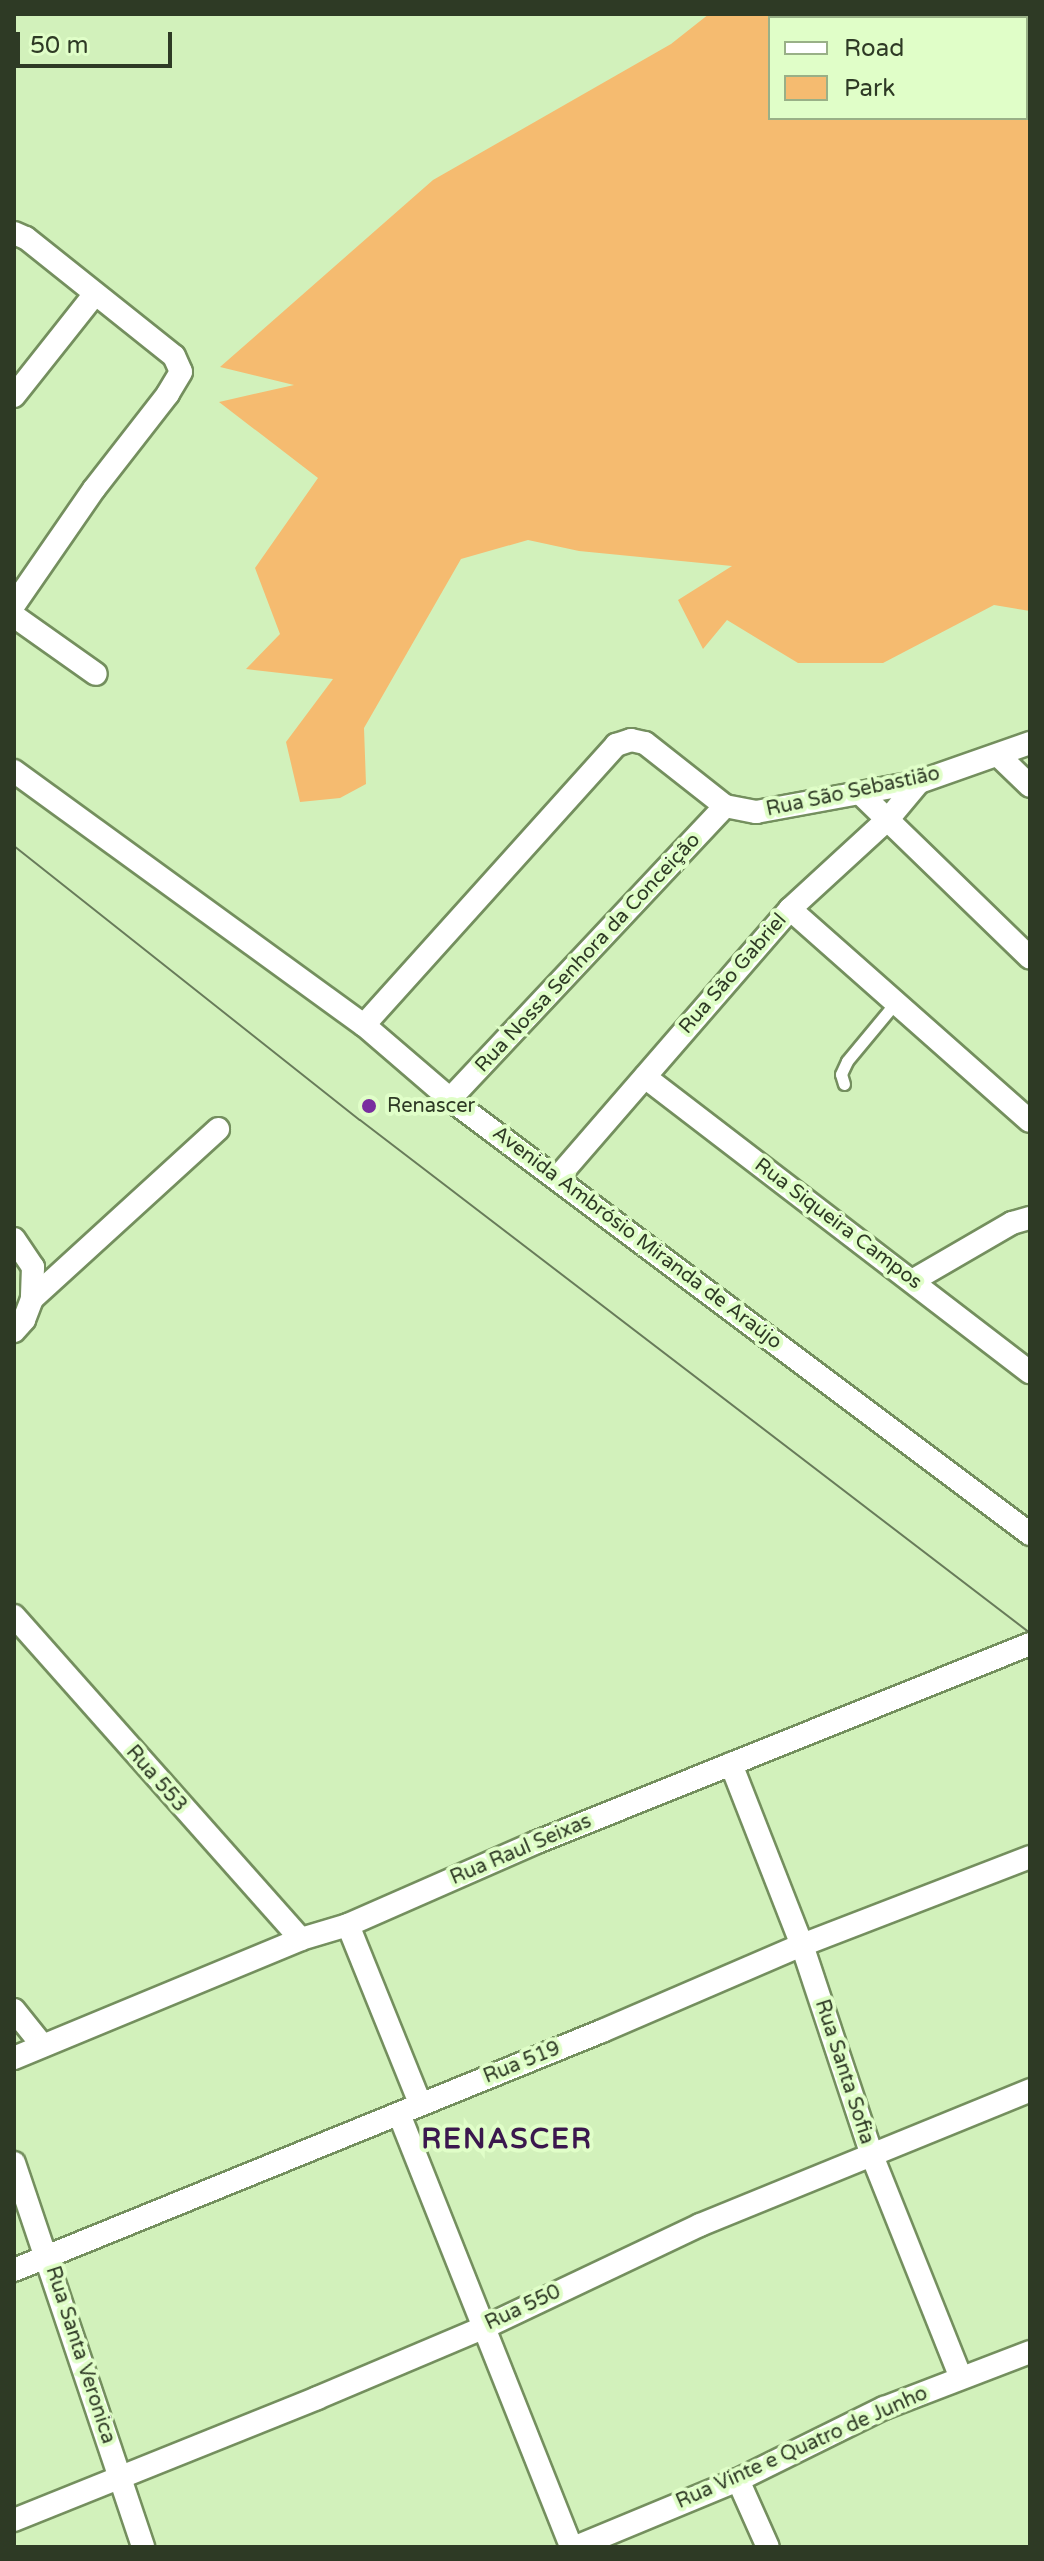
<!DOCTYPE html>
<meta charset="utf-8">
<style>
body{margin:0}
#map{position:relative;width:1044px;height:2561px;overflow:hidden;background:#d2f1bb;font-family:"Varela Round",sans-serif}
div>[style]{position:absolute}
.green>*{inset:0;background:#f5bb70}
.roads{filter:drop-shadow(2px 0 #748f5e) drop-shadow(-2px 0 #748f5e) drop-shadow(0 2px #748f5e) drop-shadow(0 -2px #748f5e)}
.lane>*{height:11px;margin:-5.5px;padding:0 5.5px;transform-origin:5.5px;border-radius:5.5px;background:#fff}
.street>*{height:22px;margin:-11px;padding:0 11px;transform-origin:11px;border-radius:11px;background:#fff}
.tram>*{height:2px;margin:-1px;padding:0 1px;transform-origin:1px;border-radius:1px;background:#687b5a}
.dots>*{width:22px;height:22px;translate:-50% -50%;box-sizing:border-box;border:4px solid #e0fec8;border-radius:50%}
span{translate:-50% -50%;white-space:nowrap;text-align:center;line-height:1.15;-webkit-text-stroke:8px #e0fec8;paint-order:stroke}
.street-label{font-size:20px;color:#2e3a25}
.poi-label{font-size:20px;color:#2e3a25}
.left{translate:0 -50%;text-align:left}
.district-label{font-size:28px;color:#3b184e;font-weight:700;letter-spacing:2px}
.frame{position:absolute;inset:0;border:16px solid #2e3a25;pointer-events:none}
.legend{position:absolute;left:768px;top:16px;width:260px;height:104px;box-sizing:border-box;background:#e0fec8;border:2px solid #99b087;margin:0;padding:10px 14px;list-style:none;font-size:24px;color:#2e3a25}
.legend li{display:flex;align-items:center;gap:16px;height:40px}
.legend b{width:40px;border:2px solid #99b087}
.scale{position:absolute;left:16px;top:32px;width:156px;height:36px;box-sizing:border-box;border:4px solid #2e3a25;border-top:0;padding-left:10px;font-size:24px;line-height:28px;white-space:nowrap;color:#2e3a25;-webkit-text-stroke:6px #e0fec8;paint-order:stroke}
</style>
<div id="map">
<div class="green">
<div style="clip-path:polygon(evenodd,709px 14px,1030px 14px,1030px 611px,994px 605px,883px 663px,798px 663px,727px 620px,703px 649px,678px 600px,732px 566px,579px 551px,528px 540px,461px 559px,364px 728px,366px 784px,340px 798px,300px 802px,286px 742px,333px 679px,246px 669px,280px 634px,255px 568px,318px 478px,219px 402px,294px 385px,220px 367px,433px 180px,671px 44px,709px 14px,770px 18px,1026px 18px,1026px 118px,770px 118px,770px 18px)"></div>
</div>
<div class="roads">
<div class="lane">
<div style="left:844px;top:1084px;width:10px;rotate:-107deg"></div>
<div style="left:841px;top:1074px;width:14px;rotate:-65deg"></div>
<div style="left:847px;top:1061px;width:77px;rotate:-50.3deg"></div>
</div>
<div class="street">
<div style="left:14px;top:233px;width:13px;rotate:23deg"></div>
<div style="left:26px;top:238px;width:189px;rotate:38.6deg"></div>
<div style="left:174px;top:356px;width:17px;rotate:66deg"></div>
<div style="left:181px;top:372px;width:26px;rotate:121deg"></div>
<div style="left:168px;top:394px;width:120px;rotate:127.9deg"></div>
<div style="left:94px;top:489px;width:141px;rotate:124.6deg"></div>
<div style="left:14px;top:396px;width:129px;rotate:-51.6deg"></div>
<div style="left:14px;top:616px;width:100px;rotate:35.3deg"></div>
<div style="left:999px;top:756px;width:43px;rotate:44.1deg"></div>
<div style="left:14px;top:771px;width:432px;rotate:36deg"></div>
<div style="left:364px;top:1025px;width:113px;rotate:40.7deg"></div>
<div style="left:450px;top:1099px;width:725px;rotate:36.87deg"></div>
<div style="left:861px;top:794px;width:235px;rotate:44.1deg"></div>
<div style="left:790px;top:909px;width:320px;rotate:41.5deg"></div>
<div style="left:364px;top:1025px;width:377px;rotate:-48deg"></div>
<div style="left:616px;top:745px;width:16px;rotate:-18deg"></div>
<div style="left:631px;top:740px;width:14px;rotate:12deg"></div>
<div style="left:645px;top:743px;width:102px;rotate:38.2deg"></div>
<div style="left:725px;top:806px;width:32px;rotate:11deg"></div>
<div style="left:756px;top:812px;width:166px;rotate:-10.4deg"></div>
<div style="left:919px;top:782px;width:118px;rotate:-19.4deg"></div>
<div style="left:645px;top:1077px;width:485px;rotate:37.5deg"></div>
<div style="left:450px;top:1099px;width:402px;rotate:-46.8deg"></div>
<div style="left:558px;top:1177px;width:354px;rotate:-49.1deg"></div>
<div style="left:790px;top:909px;width:134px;rotate:-42.6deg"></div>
<div style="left:889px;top:818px;width:47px;rotate:-50.2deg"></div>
<div style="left:14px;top:1239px;width:34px;rotate:56deg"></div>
<div style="left:33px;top:1267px;width:32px;rotate:92deg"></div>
<div style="left:32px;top:1299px;width:22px;rotate:111deg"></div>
<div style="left:24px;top:1320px;width:15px;rotate:132deg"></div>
<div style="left:912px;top:1281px;width:116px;rotate:-30.1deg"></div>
<div style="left:1012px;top:1223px;width:19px;rotate:-16deg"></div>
<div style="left:32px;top:1299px;width:252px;rotate:-42.4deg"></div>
<div style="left:14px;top:1616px;width:432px;rotate:48.4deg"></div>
<div style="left:731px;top:1764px;width:194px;rotate:68.6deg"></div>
<div style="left:802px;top:1945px;width:219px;rotate:71.6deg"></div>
<div style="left:871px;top:2153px;width:242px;rotate:68.2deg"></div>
<div style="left:348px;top:1925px;width:192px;rotate:68deg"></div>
<div style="left:14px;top:2010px;width:46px;rotate:51.1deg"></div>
<div style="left:14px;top:2058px;width:311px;rotate:-22.5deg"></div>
<div style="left:301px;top:1939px;width:49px;rotate:-16.6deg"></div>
<div style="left:348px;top:1925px;width:206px;rotate:-23.7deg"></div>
<div style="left:537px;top:1842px;width:531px;rotate:-21.88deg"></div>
<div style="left:399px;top:2114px;width:466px;rotate:68.3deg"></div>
<div style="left:14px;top:2163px;width:405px;rotate:71.4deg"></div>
<div style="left:14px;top:2270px;width:635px;rotate:-22.12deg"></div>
<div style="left:602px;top:2031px;width:218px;rotate:-23.3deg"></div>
<div style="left:802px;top:1945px;width:244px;rotate:-21.1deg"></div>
<div style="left:738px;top:2480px;width:73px;rotate:65.9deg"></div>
<div style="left:14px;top:2520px;width:327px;rotate:-21.9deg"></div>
<div style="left:317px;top:2398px;width:180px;rotate:-22.9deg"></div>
<div style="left:483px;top:2328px;width:240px;rotate:-25.4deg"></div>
<div style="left:700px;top:2225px;width:357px;rotate:-22.2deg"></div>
<div style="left:576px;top:2547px;width:175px;rotate:-22.5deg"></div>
<div style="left:738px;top:2480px;width:163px;rotate:-26.3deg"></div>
<div style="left:884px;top:2408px;width:156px;rotate:-21deg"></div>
</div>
</div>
<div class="tram">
<div style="left:14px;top:846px;width:441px;rotate:38.4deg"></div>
<div style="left:360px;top:1120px;width:844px;rotate:37.44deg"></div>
</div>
<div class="dots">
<div style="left:369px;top:1106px;background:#792e9f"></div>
</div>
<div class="street-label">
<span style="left:853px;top:792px;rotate:-12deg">Rua São Sebastião</span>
<span style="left:588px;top:953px;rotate:-47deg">Rua Nossa Senhora da Conceição</span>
<span style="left:733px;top:974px;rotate:-49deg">Rua São Gabriel</span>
<span style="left:838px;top:1224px;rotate:37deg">Rua Siqueira Campos</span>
<span style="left:637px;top:1238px;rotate:37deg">Avenida Ambrósio Miranda de Araújo</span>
<span style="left:156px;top:1779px;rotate:49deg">Rua 553</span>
<span style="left:521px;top:1850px;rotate:-23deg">Rua Raul Seixas</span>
<span style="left:522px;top:2063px;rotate:-22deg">Rua 519</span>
<span style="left:844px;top:2072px;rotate:72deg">Rua Santa Sofia</span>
<span style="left:523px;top:2308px;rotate:-25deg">Rua 550</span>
<span style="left:80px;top:2355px;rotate:72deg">Rua Santa Veronica</span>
<span style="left:802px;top:2448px;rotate:-24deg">Rua Vinte e Quatro de Junho</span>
</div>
<div class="poi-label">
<span class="left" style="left:387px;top:1106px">Renascer</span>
</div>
<div class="district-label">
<span style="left:507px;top:2139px">RENASCER</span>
</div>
<div class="frame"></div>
<ul class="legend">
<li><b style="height:10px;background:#fff"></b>Road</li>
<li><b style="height:22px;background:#f5bb70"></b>Park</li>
</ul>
<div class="scale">50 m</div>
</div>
